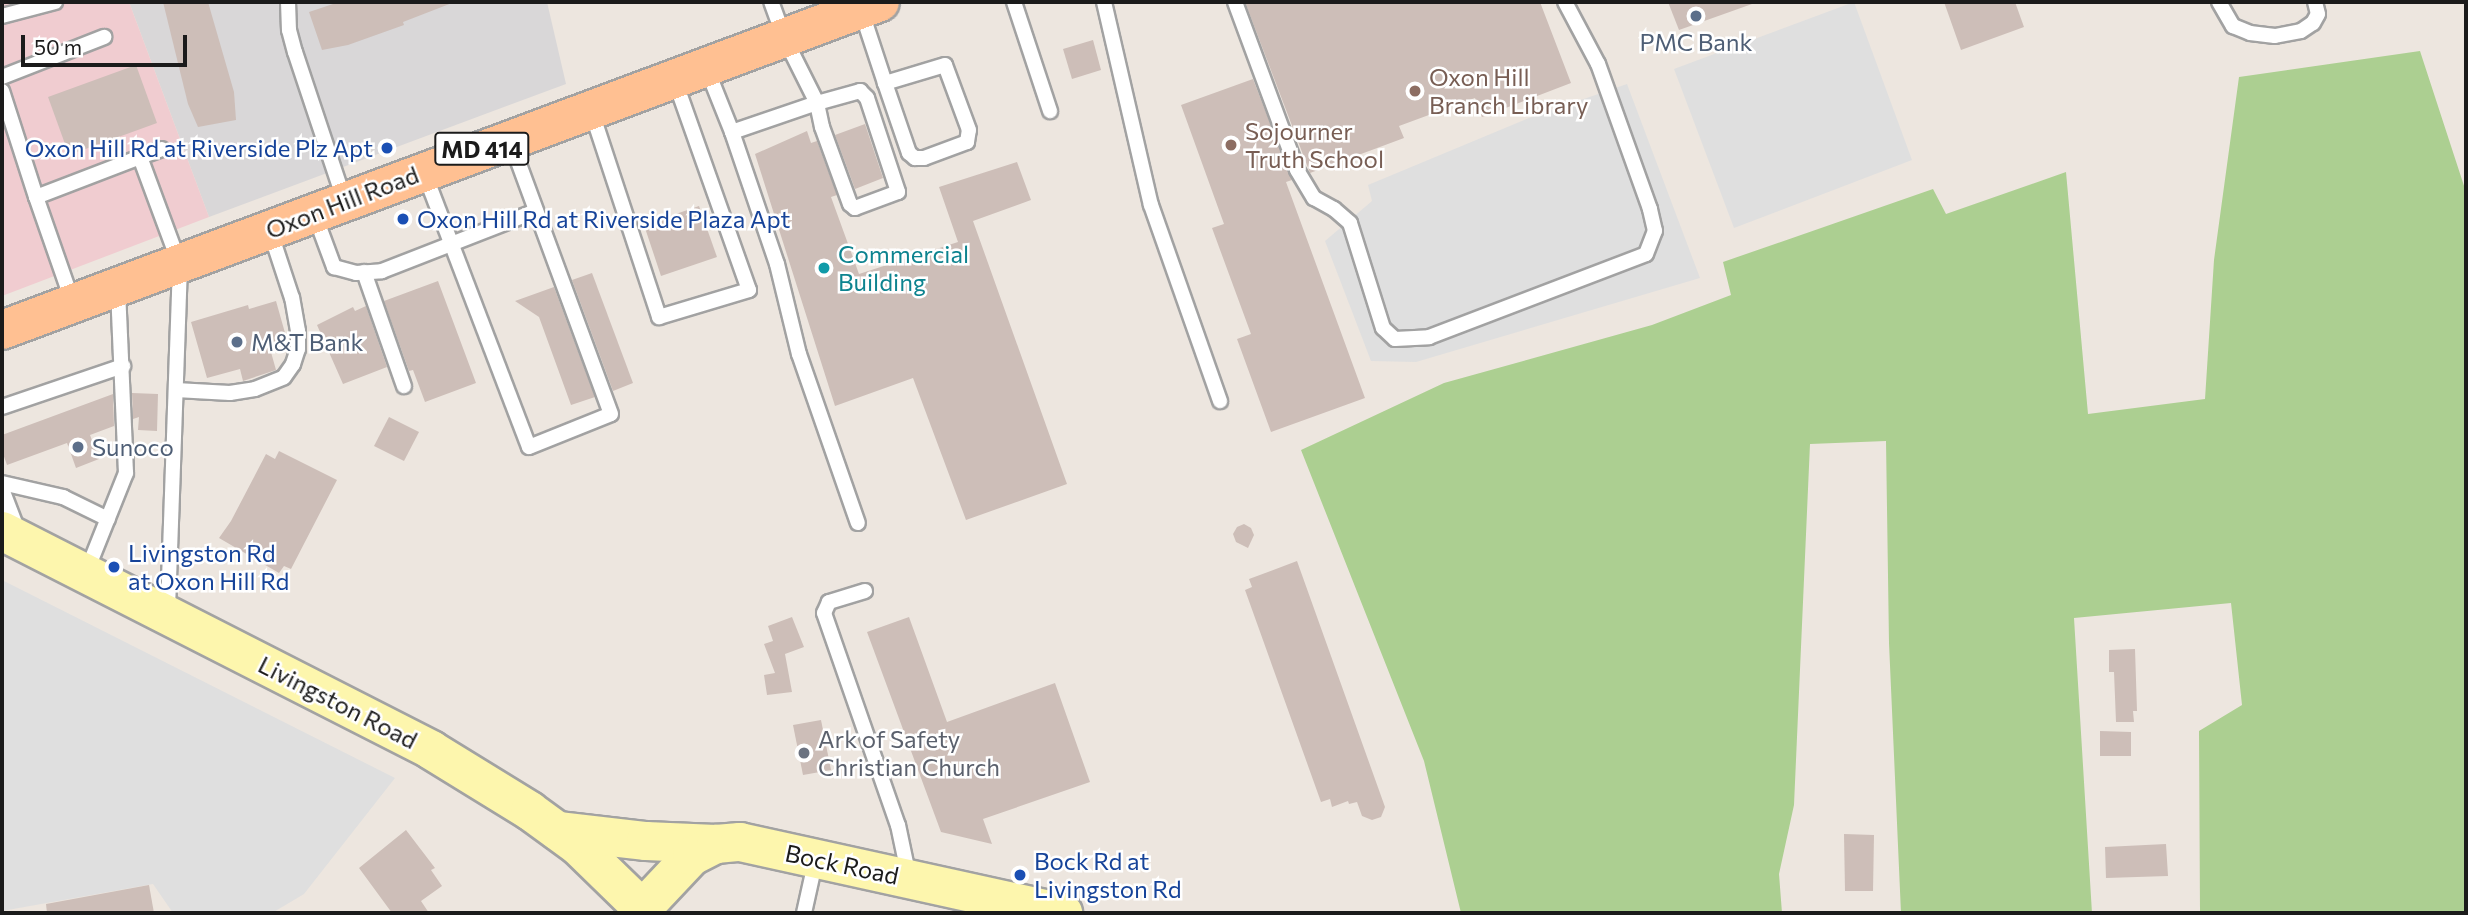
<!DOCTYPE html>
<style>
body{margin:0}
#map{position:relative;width:2468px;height:915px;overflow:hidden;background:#ede6df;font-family:Commissioner,sans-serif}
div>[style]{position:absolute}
.residential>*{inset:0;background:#d9d7d8}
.commercial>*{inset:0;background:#f0ccd0}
.forest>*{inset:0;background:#accf91}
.parking>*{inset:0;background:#dfdfdf}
.building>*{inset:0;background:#cdbeb8}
.roads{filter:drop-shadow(2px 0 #a2a2a2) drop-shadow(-2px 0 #a2a2a2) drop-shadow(0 2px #a2a2a2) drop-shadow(0 -2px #a2a2a2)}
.lane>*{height:14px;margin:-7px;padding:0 7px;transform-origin:7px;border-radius:7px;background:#fff}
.secondary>*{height:38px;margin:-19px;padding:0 19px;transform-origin:19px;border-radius:19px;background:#fdf6ad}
.primary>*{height:38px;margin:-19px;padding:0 19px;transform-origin:19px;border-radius:19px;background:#ffc092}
.dots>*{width:19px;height:19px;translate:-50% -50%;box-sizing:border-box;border:4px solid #fff;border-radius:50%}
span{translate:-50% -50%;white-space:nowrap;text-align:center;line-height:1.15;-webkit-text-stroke:5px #fff;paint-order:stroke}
.shield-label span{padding:2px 5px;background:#fff;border:2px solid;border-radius:5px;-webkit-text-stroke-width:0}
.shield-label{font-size:23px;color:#1b1b1b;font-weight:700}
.service-label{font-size:24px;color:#4e5e75}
.left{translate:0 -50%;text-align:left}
.education-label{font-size:24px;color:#785e54}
.transit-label{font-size:24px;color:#164399}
.right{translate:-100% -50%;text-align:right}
.street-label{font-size:24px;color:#1b1b1b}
.culture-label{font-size:24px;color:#0d838f}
.worship-label{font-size:24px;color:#5b616d}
.frame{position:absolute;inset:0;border:4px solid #1b1b1b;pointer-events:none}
.scale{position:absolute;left:21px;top:35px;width:166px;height:32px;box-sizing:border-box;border:4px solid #1b1b1b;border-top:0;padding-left:9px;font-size:21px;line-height:24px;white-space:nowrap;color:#1b1b1b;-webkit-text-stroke:5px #fff;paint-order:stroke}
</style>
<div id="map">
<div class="residential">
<div style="clip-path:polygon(129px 2px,547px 2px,566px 84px,209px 217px)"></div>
</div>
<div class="commercial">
<div style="clip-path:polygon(2px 2px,129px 2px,209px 217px,2px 296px)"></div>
</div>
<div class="forest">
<div style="clip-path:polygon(2420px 51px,2466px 192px,2466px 913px,2200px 913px,2199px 731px,2242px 705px,2231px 603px,2074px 618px,2092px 913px,1901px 913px,1889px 643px,1886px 441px,1810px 444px,1794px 805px,1779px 874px,1782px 913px,1461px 913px,1424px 761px,1301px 450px,1444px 383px,1652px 325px,1731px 295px,1723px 262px,1933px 189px,1946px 214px,2066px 172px,2088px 414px,2205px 399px,2214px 260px,2239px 77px)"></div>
</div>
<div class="parking">
<div style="clip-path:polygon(1854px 2px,1912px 160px,1734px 228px,1674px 69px)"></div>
<div style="clip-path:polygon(1627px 84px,1700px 278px,1416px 362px,1371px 361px,1325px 241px,1372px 201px,1368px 185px,1529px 118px)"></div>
<div style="clip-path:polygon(2px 580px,395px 778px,304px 894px,272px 913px,173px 913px,153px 884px,2px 911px)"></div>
</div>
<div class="building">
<div style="clip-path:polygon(163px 2px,208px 2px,234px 92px,236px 120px,198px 127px,188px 104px)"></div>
<div style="clip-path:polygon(339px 2px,452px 2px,452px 3px,403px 22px,404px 25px,348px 45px,322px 50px,309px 12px)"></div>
<div style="clip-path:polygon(1245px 2px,1540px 2px,1571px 83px,1482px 117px,1475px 98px,1399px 126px,1404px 138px,1310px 173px)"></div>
<div style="clip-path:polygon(1668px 2px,1752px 2px,1752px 4px,1679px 30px)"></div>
<div style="clip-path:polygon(1944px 2px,2015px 2px,2024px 27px,1961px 50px)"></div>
<div style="clip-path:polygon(1093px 40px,1101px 70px,1072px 79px,1063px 49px)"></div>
<div style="clip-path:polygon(136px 65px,157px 123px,69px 155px,48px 97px)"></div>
<div style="clip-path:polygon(1253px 79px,1292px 180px,1286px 182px,1365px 398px,1271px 432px,1237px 339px,1251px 334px,1212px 228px,1224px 224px,1181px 105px)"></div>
<div style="clip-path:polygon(865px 124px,883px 178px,855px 189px,835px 135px)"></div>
<div style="clip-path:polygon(807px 131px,811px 143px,817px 141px,837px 195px,831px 197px,859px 274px,958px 242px,939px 187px,1017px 162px,1031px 200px,973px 221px,1067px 484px,966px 520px,913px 378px,835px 406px,755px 154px)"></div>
<div style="clip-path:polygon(699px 206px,717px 257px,661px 276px,644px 225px)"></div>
<div style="clip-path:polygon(592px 273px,633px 383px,613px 391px,572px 280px)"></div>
<div style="clip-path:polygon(438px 281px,476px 383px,425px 402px,413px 370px,409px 371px,384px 301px)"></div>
<div style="clip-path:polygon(554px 287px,595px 397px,571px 405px,539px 317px,515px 301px)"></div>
<div style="clip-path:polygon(276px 301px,287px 340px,269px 345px,276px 370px,243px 381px,240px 369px,207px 378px,191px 322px,248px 305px,249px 309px)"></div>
<div style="clip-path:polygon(366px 306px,387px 367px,343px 384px,317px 325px,353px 307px,355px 311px)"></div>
<div style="clip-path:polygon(132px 393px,158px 394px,157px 431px,138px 430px,139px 417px,133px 419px)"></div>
<div style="clip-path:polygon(113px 394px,114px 426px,90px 435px,99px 459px,76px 468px,67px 443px,7px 465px,2px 451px,2px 435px)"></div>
<div style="clip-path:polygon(389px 417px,419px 432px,404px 461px,374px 446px)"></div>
<div style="clip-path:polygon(279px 451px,337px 480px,291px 569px,284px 566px,279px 573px,219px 538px,231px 521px,266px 454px,275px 459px)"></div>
<div style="clip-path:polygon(1244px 524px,1251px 528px,1254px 535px,1248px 548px,1236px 542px,1233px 534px,1237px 527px)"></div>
<div style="clip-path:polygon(1297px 561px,1385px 807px,1381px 817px,1372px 820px,1362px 816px,1357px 802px,1349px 804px,1348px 801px,1332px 807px,1330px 799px,1321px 802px,1245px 590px,1252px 587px,1249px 579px)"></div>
<div style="clip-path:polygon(792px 617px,804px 647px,785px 654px,792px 692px,767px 695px,764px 675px,775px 673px,764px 644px,773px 641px,768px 626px)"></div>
<div style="clip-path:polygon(909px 617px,947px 722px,1055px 683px,1090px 782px,983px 819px,992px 844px,941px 832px,867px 632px)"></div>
<div style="clip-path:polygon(2135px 649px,2137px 711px,2133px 711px,2134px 722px,2116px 722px,2114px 672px,2109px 672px,2109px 650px)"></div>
<div style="clip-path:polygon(821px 720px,831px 770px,803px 775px,793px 725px)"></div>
<div style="clip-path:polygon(2100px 731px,2131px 732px,2131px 756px,2100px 756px)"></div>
<div style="clip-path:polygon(406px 830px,435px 868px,431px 870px,442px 886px,421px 901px,429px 913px,392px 913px,359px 868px)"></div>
<div style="clip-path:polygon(1844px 834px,1874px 835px,1873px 891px,1845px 891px)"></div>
<div style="clip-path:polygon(2166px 844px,2168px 876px,2106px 878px,2105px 847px)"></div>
<div style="clip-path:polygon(149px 885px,154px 913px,47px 913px,46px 904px)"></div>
</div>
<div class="roads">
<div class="lane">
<div style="left:288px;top:2px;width:28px;rotate:88deg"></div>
<div style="left:289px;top:30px;width:23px;rotate:75deg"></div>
<div style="left:295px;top:52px;width:155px;rotate:71.6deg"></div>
<div style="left:1014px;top:2px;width:115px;rotate:71.7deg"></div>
<div style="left:1104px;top:2px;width:208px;rotate:77deg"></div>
<div style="left:1151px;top:205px;width:208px;rotate:70.6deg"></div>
<div style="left:1235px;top:2px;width:179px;rotate:69.7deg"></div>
<div style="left:1297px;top:170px;width:33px;rotate:59deg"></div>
<div style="left:1314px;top:198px;width:23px;rotate:29deg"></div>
<div style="left:1334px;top:209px;width:21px;rotate:41deg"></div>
<div style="left:1350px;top:223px;width:110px;rotate:72.6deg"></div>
<div style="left:1383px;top:328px;width:16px;rotate:43deg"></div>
<div style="left:1395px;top:339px;width:34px;rotate:-3deg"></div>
<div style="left:1429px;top:337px;width:232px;rotate:-20.9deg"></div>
<div style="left:1646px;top:254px;width:25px;rotate:-69deg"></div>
<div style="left:1655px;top:231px;width:23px;rotate:-103deg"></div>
<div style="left:1650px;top:209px;width:154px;rotate:-109.7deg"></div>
<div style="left:1598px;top:64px;width:70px;rotate:-118deg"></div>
<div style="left:2219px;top:2px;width:28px;rotate:60deg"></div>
<div style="left:2233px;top:26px;width:18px;rotate:22deg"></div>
<div style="left:2250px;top:33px;width:25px;rotate:7deg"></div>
<div style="left:2275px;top:36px;width:26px;rotate:-11deg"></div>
<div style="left:2301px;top:31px;width:14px;rotate:-34deg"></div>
<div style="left:2313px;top:23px;width:10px;rotate:-61deg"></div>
<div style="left:2318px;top:14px;width:12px;rotate:-104deg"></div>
<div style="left:861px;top:10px;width:77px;rotate:71.8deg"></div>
<div style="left:885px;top:83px;width:74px;rotate:71.1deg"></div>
<div style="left:909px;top:153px;width:8px;rotate:40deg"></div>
<div style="left:915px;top:158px;width:9px"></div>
<div style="left:924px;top:158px;width:46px;rotate:-20.4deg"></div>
<div style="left:967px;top:142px;width:12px;rotate:-81deg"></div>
<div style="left:969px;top:130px;width:69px;rotate:-110.3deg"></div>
<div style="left:945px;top:65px;width:63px;rotate:163.3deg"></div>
<div style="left:2px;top:16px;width:55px;rotate:-14.8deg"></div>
<div style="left:706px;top:67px;width:70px;rotate:68.2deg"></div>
<div style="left:732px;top:132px;width:90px;rotate:-18.8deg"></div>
<div style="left:817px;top:103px;width:74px;rotate:-116.6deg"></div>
<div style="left:784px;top:37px;width:37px;rotate:-110deg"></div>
<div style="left:2px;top:77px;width:110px;rotate:-21.4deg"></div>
<div style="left:2px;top:91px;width:111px;rotate:72.2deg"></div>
<div style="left:860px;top:91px;width:10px;rotate:45deg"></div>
<div style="left:867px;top:98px;width:99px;rotate:71.7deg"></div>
<div style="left:898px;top:192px;width:46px;rotate:159.6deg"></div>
<div style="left:855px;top:208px;width:6px;rotate:-141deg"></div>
<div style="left:850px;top:204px;width:82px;rotate:-110deg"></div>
<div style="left:822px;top:127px;width:25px;rotate:-102deg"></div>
<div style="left:817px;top:103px;width:45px;rotate:-15.6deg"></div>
<div style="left:592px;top:113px;width:215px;rotate:71.8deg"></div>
<div style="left:659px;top:317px;width:94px;rotate:-16.7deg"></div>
<div style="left:749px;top:290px;width:222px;rotate:-109.5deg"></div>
<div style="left:732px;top:132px;width:139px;rotate:71.2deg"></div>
<div style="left:777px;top:264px;width:93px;rotate:76.3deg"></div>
<div style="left:799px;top:354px;width:179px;rotate:70.8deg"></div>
<div style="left:140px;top:157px;width:23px;rotate:-20deg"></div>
<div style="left:424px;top:172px;width:294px;rotate:69.1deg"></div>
<div style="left:529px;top:447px;width:88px;rotate:-21.9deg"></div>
<div style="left:611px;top:414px;width:290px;rotate:-110.2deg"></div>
<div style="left:314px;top:213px;width:58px;rotate:69.7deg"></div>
<div style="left:334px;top:267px;width:23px;rotate:15deg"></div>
<div style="left:356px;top:273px;width:26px;rotate:-4deg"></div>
<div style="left:382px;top:271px;width:165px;rotate:-21.3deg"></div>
<div style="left:364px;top:272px;width:121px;rotate:70.7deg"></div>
<div style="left:73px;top:303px;width:112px;rotate:-109.2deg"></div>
<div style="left:36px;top:197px;width:111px;rotate:-21deg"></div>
<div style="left:140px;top:157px;width:115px;rotate:69.7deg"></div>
<div style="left:180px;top:265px;width:347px;rotate:92deg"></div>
<div style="left:176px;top:390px;width:54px;rotate:3.2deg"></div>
<div style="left:230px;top:393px;width:25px;rotate:-9deg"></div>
<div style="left:255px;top:389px;width:31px;rotate:-22deg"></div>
<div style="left:284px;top:377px;width:16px;rotate:-55deg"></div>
<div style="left:293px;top:364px;width:16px;rotate:-72deg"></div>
<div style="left:298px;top:349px;width:18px;rotate:-90deg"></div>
<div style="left:298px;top:331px;width:34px;rotate:-100deg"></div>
<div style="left:292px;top:298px;width:71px;rotate:-108.2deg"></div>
<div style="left:2px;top:407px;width:128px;rotate:-18.7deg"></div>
<div style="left:2px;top:483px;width:63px;rotate:12.9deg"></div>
<div style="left:63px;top:497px;width:50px;rotate:26.1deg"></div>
<div style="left:2px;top:489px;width:45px;rotate:69.1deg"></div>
<div style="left:86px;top:573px;width:108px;rotate:-68.2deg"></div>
<div style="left:126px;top:473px;width:183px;rotate:-92.5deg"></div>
<div style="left:865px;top:591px;width:38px;rotate:163deg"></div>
<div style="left:829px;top:602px;width:12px;rotate:114deg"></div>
<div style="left:824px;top:613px;width:225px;rotate:70.8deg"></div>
<div style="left:898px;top:825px;width:53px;rotate:78.1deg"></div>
<div style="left:804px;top:913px;width:55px;rotate:-77.5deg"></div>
</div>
<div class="secondary">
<div style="left:2px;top:531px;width:482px;rotate:27deg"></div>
<div style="left:431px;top:750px;width:116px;rotate:31.6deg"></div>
<div style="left:530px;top:811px;width:59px;rotate:36.1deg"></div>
<div style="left:578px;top:846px;width:96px;rotate:44.2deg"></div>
<div style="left:558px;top:831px;width:89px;rotate:6.5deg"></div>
<div style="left:646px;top:841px;width:70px;rotate:2.5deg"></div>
<div style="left:643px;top:908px;width:71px;rotate:-46.7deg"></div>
<div style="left:692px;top:856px;width:27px;rotate:-27deg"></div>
<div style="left:716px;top:844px;width:24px;rotate:-5deg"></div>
<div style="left:740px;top:842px;width:331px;rotate:12.4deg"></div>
</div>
<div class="primary">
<div style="left:2px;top:330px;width:937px;rotate:-20.48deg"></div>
</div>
</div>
<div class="dots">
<div style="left:1696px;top:16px;background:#5c6f8a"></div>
<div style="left:1415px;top:91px;background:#8d6e63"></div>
<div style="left:1231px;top:145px;background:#8d6e63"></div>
<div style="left:387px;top:148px;background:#1a4fb4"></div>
<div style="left:403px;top:219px;background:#1a4fb4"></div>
<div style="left:824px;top:268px;background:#0f9aa8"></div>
<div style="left:237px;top:342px;background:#5c6f8a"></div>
<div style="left:78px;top:447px;background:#5c6f8a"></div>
<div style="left:114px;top:567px;background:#1a4fb4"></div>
<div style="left:804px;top:753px;background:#6b7280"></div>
<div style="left:1020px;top:875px;background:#1a4fb4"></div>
</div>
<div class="shield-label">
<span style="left:482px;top:149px">MD 414</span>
</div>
<div class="service-label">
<span style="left:1696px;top:42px">PMC Bank</span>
<span class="left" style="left:251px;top:342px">M&amp;T Bank</span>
<span class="left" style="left:92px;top:447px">Sunoco</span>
</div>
<div class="education-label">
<span class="left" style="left:1429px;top:91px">Oxon Hill<br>Branch Library</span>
<span class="left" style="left:1245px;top:145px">Sojourner<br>Truth School</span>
</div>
<div class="transit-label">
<span class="right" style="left:373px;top:148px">Oxon Hill Rd at Riverside Plz Apt</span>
<span class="left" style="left:417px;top:219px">Oxon Hill Rd at Riverside Plaza Apt</span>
<span class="left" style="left:128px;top:567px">Livingston Rd<br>at Oxon Hill Rd</span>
<span class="left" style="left:1034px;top:875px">Bock Rd at<br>Livingston Rd</span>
</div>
<div class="street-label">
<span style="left:342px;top:202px;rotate:-21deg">Oxon Hill Road</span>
<span style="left:338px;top:702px;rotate:27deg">Livingston Road</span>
<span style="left:842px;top:864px;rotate:12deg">Bock Road</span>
</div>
<div class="culture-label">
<span class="left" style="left:838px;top:268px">Commercial<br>Building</span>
</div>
<div class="worship-label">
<span class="left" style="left:818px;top:753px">Ark of Safety<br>Christian Church</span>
</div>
<div class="frame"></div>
<div class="scale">50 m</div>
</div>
